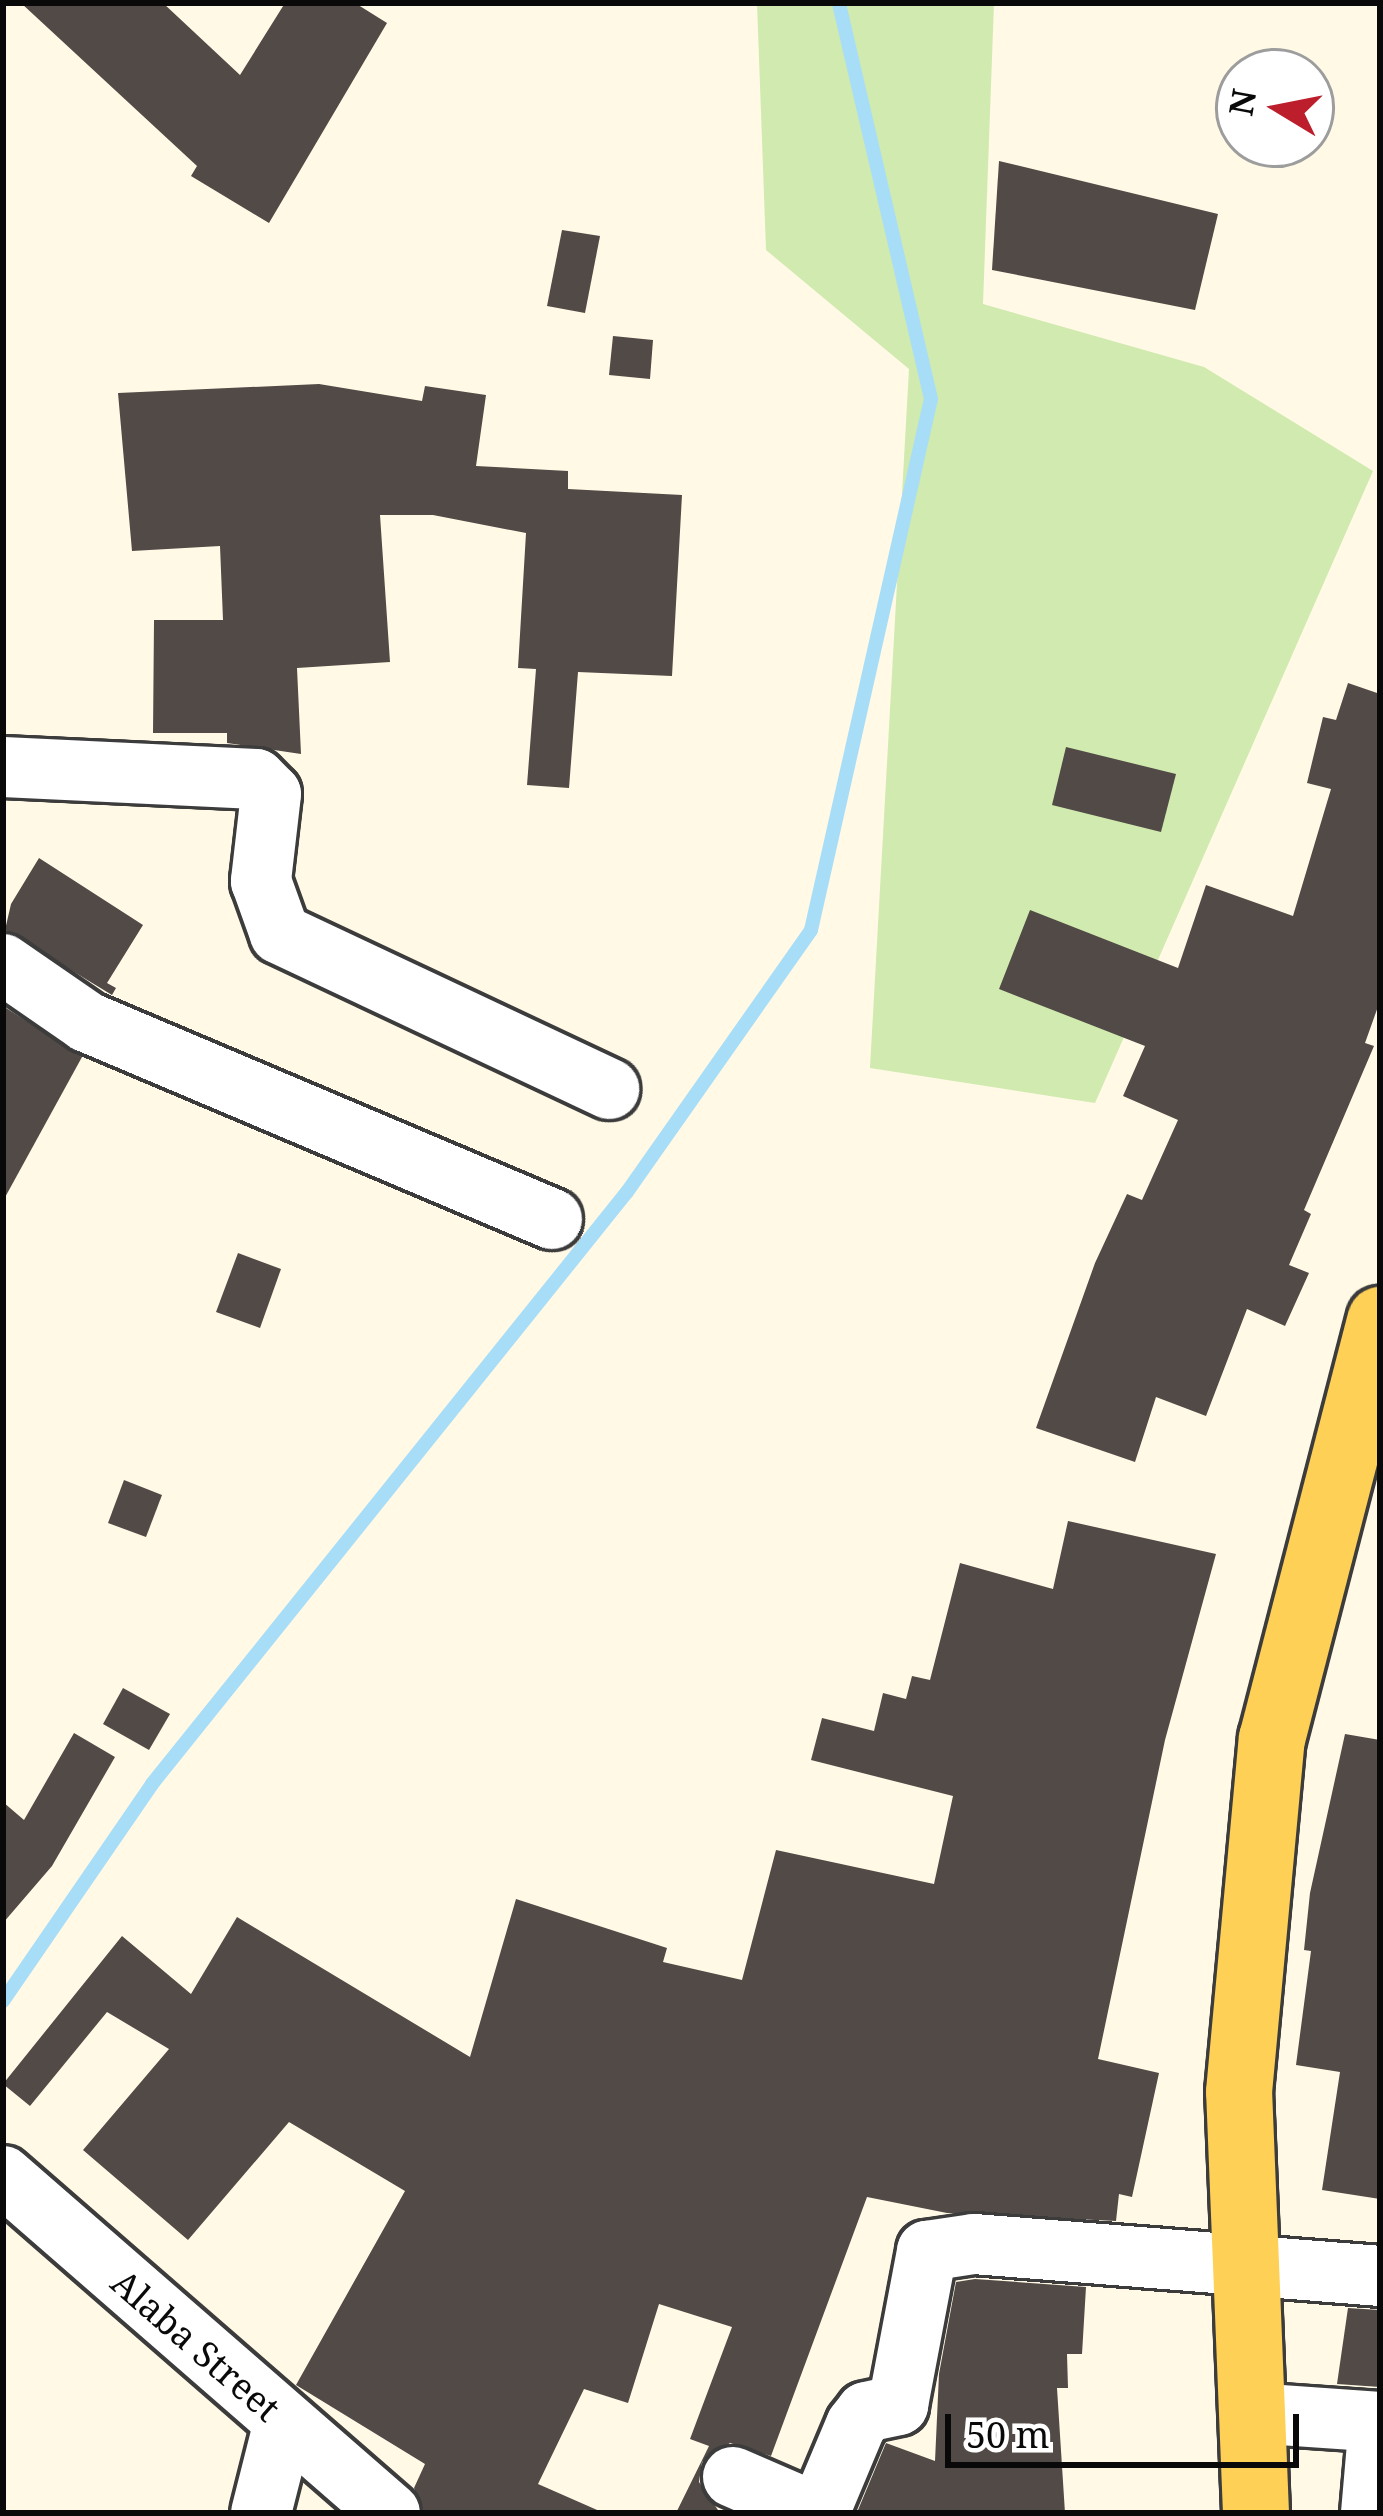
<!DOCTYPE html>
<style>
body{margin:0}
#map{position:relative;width:1383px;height:2516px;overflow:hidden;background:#fff9e6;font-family:"Noto Serif",serif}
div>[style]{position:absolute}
.green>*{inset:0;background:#d0eaaf}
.stream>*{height:14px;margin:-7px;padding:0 7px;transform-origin:7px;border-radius:7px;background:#a8ddf8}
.building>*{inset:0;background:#524a46}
.roads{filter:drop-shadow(3px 0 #3c3c3c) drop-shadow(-3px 0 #3c3c3c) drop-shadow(0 3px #3c3c3c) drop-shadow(0 -3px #3c3c3c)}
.minor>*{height:60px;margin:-30px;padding:0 30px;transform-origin:30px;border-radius:30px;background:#fff}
.major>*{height:66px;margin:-33px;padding:0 33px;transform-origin:33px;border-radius:33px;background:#ffd056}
span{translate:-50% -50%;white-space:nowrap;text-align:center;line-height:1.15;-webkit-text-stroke:12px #fff;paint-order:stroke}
.street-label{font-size:36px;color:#090909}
.frame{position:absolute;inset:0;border:6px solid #090909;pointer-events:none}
.north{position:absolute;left:1215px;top:48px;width:120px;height:120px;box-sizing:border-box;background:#fff;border:3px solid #9d9d9d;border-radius:50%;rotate:280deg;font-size:33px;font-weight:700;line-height:48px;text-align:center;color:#090909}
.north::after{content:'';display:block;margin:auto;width:42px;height:54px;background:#bd1e2b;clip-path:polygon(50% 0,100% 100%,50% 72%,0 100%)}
.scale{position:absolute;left:945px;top:2414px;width:354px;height:54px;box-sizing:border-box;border:6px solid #090909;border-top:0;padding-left:15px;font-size:36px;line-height:42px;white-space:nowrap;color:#090909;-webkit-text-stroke:9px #fff;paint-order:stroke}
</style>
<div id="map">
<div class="green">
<div style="clip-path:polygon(757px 3px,994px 3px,983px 304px,1204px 367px,1373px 471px,1095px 1103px,870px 1068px,909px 369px,766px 250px)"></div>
</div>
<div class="stream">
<div style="left:3px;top:2001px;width:263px;rotate:-55.5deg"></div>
<div style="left:152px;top:1784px;width:759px;rotate:-51.26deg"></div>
<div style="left:627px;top:1192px;width:320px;rotate:-54.9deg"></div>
<div style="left:811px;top:930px;width:544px;rotate:-77.27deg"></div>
<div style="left:931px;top:399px;width:407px;rotate:-103.1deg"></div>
</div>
<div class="building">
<div style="clip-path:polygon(21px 3px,163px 3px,240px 75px,285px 3px,355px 3px,387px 23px,269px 223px,191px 176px,197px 166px)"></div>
<div style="clip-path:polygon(999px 161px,1218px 214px,1195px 310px,992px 270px)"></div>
<div style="clip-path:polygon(562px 230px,600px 236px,585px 313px,547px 306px)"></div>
<div style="clip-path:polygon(613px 336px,653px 340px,650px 379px,609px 375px)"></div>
<div style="clip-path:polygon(319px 384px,422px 401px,425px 386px,486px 395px,476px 466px,568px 471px,568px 489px,682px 495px,672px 676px,578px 672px,569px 788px,527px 785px,536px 669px,518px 668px,526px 533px,433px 515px,380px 515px,390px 662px,297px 668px,301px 754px,227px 743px,227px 733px,153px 733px,154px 620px,223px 620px,220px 546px,132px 551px,118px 393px)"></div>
<div style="clip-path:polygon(1348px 683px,1380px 694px,1380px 1001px,1365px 1043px,1374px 1046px,1304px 1210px,1311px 1214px,1289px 1265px,1309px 1273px,1285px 1326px,1247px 1309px,1206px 1416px,1156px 1397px,1135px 1462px,1036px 1428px,1095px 1263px,1127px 1194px,1142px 1200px,1178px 1120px,1123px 1096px,1145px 1046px,999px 989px,1030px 910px,1178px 968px,1206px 885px,1293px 916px,1331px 789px,1307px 783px,1323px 717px,1336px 720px)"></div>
<div style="clip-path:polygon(1066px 747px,1176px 774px,1161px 832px,1052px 805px)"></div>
<div style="clip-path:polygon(39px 858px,143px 925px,107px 983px,116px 988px,112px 995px,5px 930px,11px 904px)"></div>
<div style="clip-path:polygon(3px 1006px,82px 1057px,3px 1201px)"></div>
<div style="clip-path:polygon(238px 1253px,281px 1269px,260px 1328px,216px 1312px)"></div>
<div style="clip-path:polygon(124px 1480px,162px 1495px,146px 1537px,108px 1523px)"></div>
<div style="clip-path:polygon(1068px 1521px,1216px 1554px,1165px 1740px,1098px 2059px,1159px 2073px,1132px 2197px,1119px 2194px,1116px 2221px,947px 2213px,867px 2197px,771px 2456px,730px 2443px,702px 2462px,699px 2482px,720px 2513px,676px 2513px,709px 2446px,690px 2439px,732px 2327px,659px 2304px,628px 2403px,584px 2389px,538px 2484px,604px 2513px,424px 2513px,414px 2488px,425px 2464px,296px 2385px,405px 2191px,289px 2122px,188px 2240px,83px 2150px,169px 2049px,107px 2012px,30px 2106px,3px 2084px,122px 1936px,191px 1994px,237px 1917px,470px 2057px,516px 1899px,667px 1948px,663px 1962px,742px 1980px,776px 1850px,934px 1884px,953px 1796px,811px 1760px,822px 1718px,874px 1731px,883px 1693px,906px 1699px,912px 1676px,930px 1680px,960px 1563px,1053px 1589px)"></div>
<div style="clip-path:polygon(123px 1688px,170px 1714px,149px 1750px,103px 1724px)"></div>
<div style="clip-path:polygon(74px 1733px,115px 1757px,52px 1866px,3px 1923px,3px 1802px,24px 1820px)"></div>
<div style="clip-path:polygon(1345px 1734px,1380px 1740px,1380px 2199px,1322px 2190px,1340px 2072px,1296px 2065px,1311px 1951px,1304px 1950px,1310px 1893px)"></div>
<div style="clip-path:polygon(975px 2279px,1086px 2287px,1082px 2354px,1067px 2354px,1068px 2388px,1057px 2388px,1065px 2513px,858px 2510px,886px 2443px,935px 2461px,939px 2374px,956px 2282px)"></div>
<div style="clip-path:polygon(1348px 2308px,1380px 2310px,1380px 2387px,1337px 2384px)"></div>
</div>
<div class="roads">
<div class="minor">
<div style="left:3px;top:767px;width:253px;rotate:2.7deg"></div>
<div style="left:256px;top:779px;width:21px;rotate:45deg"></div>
<div style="left:271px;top:794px;width:88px;rotate:96.6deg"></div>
<div style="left:261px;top:881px;width:56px;rotate:70.3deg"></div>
<div style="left:280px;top:934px;width:364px;rotate:25.2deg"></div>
<div style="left:3px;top:964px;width:102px;rotate:34.6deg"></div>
<div style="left:87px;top:1022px;width:505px;rotate:22.96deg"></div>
<div style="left:3px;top:2176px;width:513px;rotate:41.05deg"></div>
<div style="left:1252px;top:2413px;width:128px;rotate:4deg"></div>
<div style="left:733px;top:2477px;width:90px;rotate:23.4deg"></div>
<div style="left:261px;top:2513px;width:94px;rotate:-75.8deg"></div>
<div style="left:819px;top:2513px;width:95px;rotate:-67.2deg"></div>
<div style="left:856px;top:2425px;width:16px;rotate:-52deg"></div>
<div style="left:866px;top:2412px;width:33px;rotate:-12deg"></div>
<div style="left:898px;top:2405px;width:157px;rotate:-79.3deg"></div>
<div style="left:927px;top:2251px;width:48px;rotate:-8.5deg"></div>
<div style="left:974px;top:2244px;width:407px;rotate:4.5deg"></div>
<div style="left:1371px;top:2513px;width:91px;rotate:-85deg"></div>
</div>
<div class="major">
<div style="left:1256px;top:2513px;width:421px;rotate:-92.3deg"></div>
<div style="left:1239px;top:2092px;width:355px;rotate:-84.7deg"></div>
<div style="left:1272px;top:1739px;width:433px;rotate:-75.5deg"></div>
</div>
</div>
<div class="street-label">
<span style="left:196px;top:2345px;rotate:41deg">Alaba Street</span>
</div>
<div class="frame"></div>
<div class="north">N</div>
<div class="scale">50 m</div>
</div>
